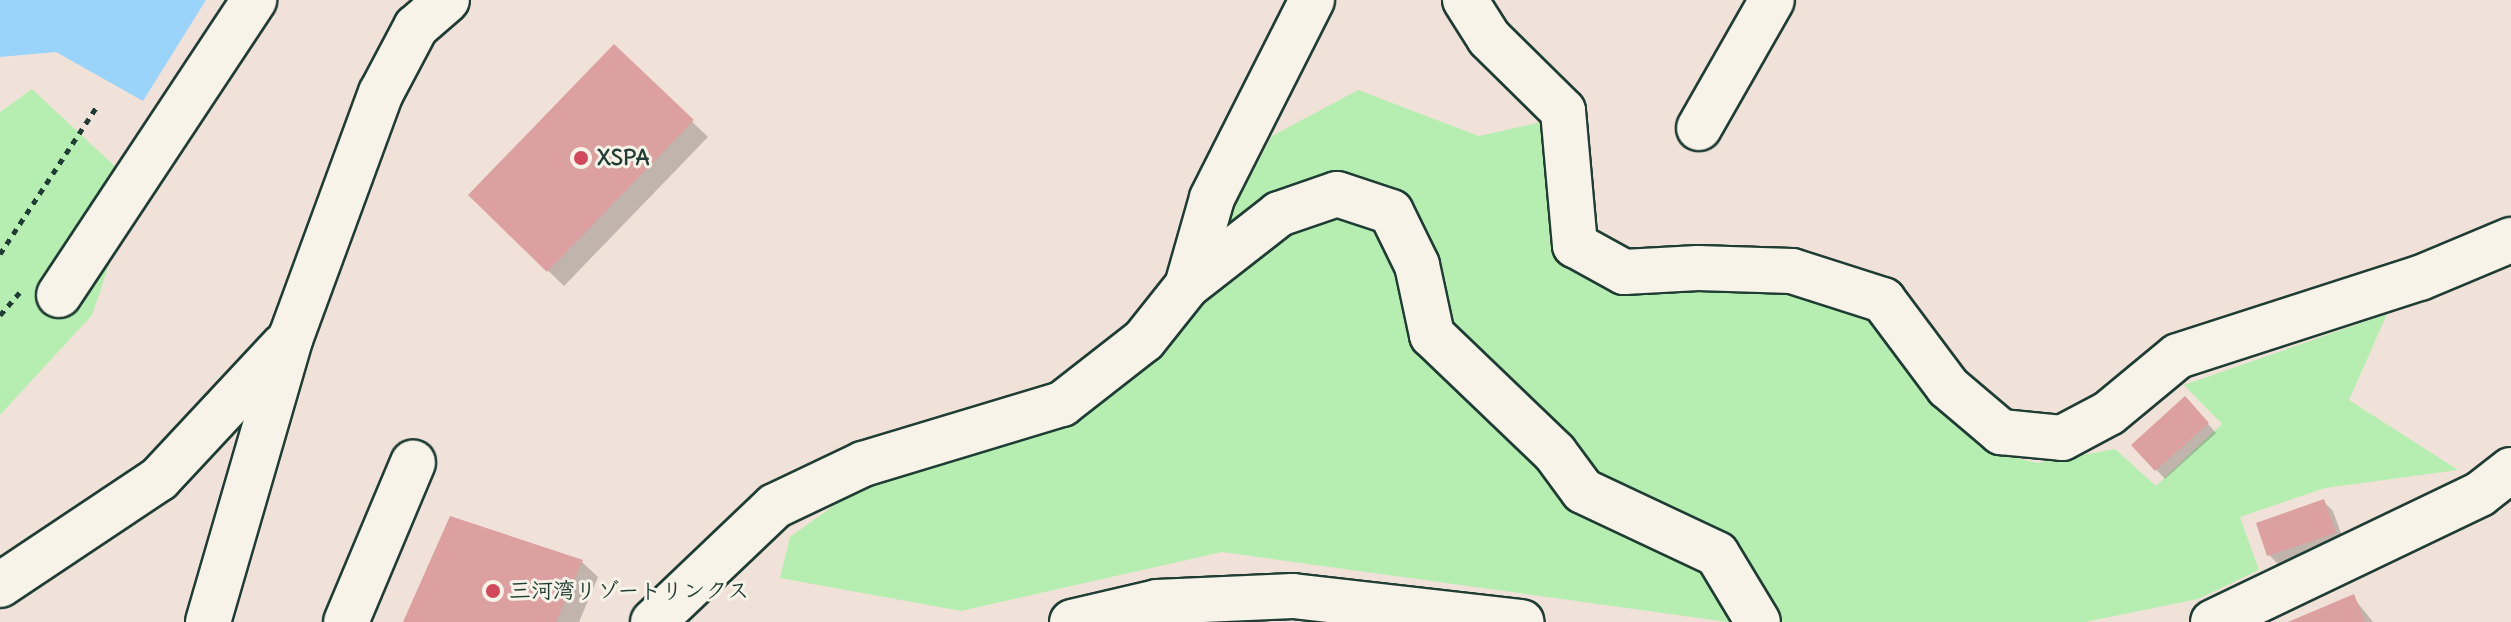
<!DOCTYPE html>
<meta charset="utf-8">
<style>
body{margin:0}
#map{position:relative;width:2511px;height:622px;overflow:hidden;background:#f1e2d9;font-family:Delius,"Klee One",sans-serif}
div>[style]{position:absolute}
.green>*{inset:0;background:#b6eeb1}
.water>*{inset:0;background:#9ad4fa}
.shadow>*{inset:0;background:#0003}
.building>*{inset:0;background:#dba09f}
.path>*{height:5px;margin-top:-2.5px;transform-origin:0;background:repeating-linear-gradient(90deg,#1f3d34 0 6px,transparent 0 12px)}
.roads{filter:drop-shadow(2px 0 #1f3d34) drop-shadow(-2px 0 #1f3d34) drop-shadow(0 2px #1f3d34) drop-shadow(0 -2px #1f3d34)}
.minor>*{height:44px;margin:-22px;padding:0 22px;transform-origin:22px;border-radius:22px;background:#f7f3e8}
.major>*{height:44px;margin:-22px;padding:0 22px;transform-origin:22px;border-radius:22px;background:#f7f3e8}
.dots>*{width:22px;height:22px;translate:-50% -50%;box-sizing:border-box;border:4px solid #f7f3e8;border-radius:50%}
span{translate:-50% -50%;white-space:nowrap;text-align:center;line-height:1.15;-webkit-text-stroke:6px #f7f3e8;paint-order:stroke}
.poi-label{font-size:22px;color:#1f3d34;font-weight:700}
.left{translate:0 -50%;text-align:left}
</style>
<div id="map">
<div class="green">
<div style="clip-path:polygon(32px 89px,136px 186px,92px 315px,0 415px,0 112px)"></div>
<div style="clip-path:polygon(1358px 90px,1479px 136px,1542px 122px,1561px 255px,1788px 290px,1877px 318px,1937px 406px,1987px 450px,2037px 463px,2115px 449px,2156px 486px,2222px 424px,2184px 385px,2387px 314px,2349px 400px,2458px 470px,2325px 488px,2240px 517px,2259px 570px,2198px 599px,2085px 622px,1728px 622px,1222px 552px,961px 611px,780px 578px,790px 537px,875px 476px,1071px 425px,1156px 350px,1272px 136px)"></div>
</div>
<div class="water">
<div style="clip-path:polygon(0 0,206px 0,143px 101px,56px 52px,0 57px)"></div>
</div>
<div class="shadow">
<div style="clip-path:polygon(614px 47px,708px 137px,564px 286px,470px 195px)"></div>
<div style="clip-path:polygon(2194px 408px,2216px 433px,2165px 479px,2133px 445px)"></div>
<div style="clip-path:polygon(2324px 502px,2333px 511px,2344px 542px,2278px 564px,2269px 555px)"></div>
<div style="clip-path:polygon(451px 518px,582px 562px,598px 577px,579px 622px,405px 622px)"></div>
<div style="clip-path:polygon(2353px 597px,2373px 622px,2293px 622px)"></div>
</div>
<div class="building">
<div style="clip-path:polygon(614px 44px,694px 120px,547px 272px,468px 195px)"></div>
<div style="clip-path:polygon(2185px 396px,2209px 423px,2155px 471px,2131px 445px)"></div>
<div style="clip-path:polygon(2324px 499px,2336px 533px,2267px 556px,2256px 523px)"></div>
<div style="clip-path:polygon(450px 516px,583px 560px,556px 622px,403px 622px)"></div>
<div style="clip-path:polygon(2354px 594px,2365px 622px,2288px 622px)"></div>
</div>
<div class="path">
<div style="left:0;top:254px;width:178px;rotate:-56.7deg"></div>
<div style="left:0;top:315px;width:30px;rotate:-49deg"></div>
</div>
<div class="roads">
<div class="minor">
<div style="left:1465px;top:0;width:45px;rotate:57.7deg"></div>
<div style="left:1489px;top:38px;width:104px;rotate:44.6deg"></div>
<div style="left:1563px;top:111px;width:135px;rotate:84.9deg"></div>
<div style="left:1575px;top:245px;width:56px;rotate:28.9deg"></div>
<div style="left:1624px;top:272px;width:74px;rotate:-3.1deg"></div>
<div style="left:1698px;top:268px;width:94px;rotate:1.8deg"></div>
<div style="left:1792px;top:271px;width:96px;rotate:17.7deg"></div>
<div style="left:1883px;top:300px;width:109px;rotate:53.2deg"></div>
<div style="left:1948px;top:387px;width:70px;rotate:40.3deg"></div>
<div style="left:2001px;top:432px;width:61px;rotate:5.6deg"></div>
<div style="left:2062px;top:438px;width:53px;rotate:-28deg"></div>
<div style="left:2109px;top:413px;width:89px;rotate:-39.6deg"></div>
<div style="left:2178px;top:356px;width:254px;rotate:-17.9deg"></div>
<div style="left:2420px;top:278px;width:99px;rotate:-22.7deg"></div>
<div style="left:1699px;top:128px;width:147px;rotate:-60.3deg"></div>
<div style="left:1187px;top:286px;width:117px;rotate:-38deg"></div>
<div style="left:1279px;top:214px;width:61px;rotate:-19deg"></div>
<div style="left:1337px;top:194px;width:57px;rotate:18.4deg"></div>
<div style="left:1391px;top:212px;width:59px;rotate:63.9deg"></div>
<div style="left:1417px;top:265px;width:72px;rotate:77.9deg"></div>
<div style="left:1432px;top:335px;width:170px;rotate:43.8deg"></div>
<div style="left:1555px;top:453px;width:47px;rotate:53.6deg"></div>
<div style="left:1583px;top:491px;width:148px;rotate:25.2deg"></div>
<div style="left:1717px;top:554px;width:79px;rotate:58.9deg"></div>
<div style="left:59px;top:295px;width:354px;rotate:-56.5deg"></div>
<div style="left:0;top:585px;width:191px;rotate:-33.7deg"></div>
<div style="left:159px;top:479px;width:183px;rotate:-47deg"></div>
<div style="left:208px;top:622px;width:297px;rotate:-73.8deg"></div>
<div style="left:291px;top:337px;width:260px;rotate:-69.8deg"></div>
<div style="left:381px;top:93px;width:75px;rotate:-62.1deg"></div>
<div style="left:416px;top:27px;width:41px;rotate:-41.1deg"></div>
<div style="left:346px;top:622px;width:173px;rotate:-67.2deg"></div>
<div style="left:653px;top:622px;width:168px;rotate:-43.6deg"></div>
<div style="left:775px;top:506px;width:98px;rotate:-25.5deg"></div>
<div style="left:863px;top:464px;width:208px;rotate:-16.8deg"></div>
<div style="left:1062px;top:404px;width:104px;rotate:-38deg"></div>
<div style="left:1144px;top:340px;width:69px;rotate:-51.5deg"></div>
<div style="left:1187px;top:286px;width:91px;rotate:-74.1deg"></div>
<div style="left:1212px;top:198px;width:222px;rotate:-63.2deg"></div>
<div style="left:2213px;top:622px;width:296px;rotate:-25.6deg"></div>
<div style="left:2480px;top:494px;width:39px;rotate:-38deg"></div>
</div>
<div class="major">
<div style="left:1072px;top:622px;width:87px;rotate:-13.2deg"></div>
<div style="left:1157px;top:602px;width:136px;rotate:-2.5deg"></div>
<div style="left:1293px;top:596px;width:230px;rotate:6.5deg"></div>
</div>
</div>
<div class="dots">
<div style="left:581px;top:158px;background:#d1495b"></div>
<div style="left:493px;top:591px;background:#d1495b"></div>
</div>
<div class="poi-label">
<span class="left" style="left:597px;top:158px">XSPA</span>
<span class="left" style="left:509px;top:591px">三河湾リゾートリンクス</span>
</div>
</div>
